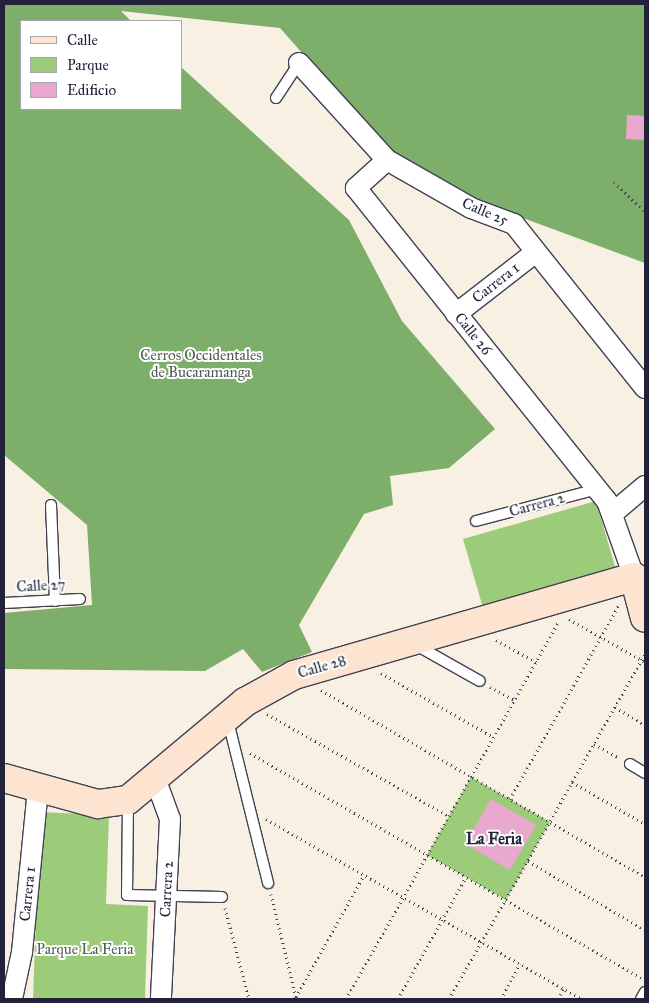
<!DOCTYPE html>
<style>
body{margin:0}
#map{position:relative;width:649px;height:1003px;overflow:hidden;background:#f8f1e3;font-family:"IM FELL Great Primer",serif}
div>[style]{position:absolute}
.green>*{inset:0;background:#9ccb7a}
.forest>*{inset:0;background:#7daf6a}
.building>*{inset:0;background:#e9a8ce}
.path>*{height:3px;margin-top:-1.5px;transform-origin:0;background:repeating-linear-gradient(90deg,#424154 0 1px,transparent 0 5px)}
.roads{filter:drop-shadow(1px 0 #424154) drop-shadow(-1px 0 #424154) drop-shadow(0 1px #424154) drop-shadow(0 -1px #424154)}
.lane>*{height:10px;margin:-5px;padding:0 5px;transform-origin:5px;border-radius:5px;background:#fff}
.street>*{height:20px;margin:-10px;padding:0 10px;transform-origin:10px;border-radius:10px;background:#fff}
.secondary>*{height:28px;margin:-14px;padding:0 14px;transform-origin:14px;border-radius:14px;background:#fde4d1}
span{translate:-50% -50%;white-space:nowrap;text-align:center;line-height:1.15;-webkit-text-stroke:4px #fff;paint-order:stroke}
.street-label{font-size:15px;color:#22223b}
.park-label{font-size:15px;color:#4d5d51}
.neighbourhood-label{font-size:16px;color:#22223b;font-weight:700}
.frame{position:absolute;inset:0;border:5px solid #22223b;pointer-events:none}
.legend{position:absolute;left:20px;top:20px;width:162px;height:90px;box-sizing:border-box;background:#fff;border:1px solid #a7a7b1;margin:0;padding:6px 9px;list-style:none;font-size:15px;color:#22223b}
.legend li{display:flex;align-items:center;gap:10px;height:25px}
.legend b{width:25px;border:1px solid #a7a7b1}
</style>
<div id="map">
<div class="green">
<div style="clip-path:polygon(596px 501px,616px 570px,483px 608px,463px 539px)"></div>
<div style="clip-path:polygon(471px 777px,550px 822px,506px 900px,427px 855px)"></div>
<div style="clip-path:polygon(40px 812px,109px 815px,106px 904px,148px 906px,145px 999px,33px 999px)"></div>
</div>
<div class="forest">
<div style="clip-path:polygon(4px 4px,645px 4px,645px 263px,471px 199px,389px 151px,280px 28px,121px 11px,131px 21px,21px 21px,21px 109px,181px 109px,181px 67px,349px 220px,402px 321px,495px 429px,449px 468px,390px 476px,393px 505px,364px 514px,299px 625px,312px 652px,262px 672px,243px 649px,205px 671px,4px 669px,4px 613px,92px 605px,87px 525px,4px 455px)"></div>
</div>
<div class="building">
<div style="clip-path:polygon(627px 115px,645px 116px,645px 140px,626px 139px)"></div>
<div style="clip-path:polygon(491px 799px,536px 825px,510px 870px,465px 844px)"></div>
</div>
<div class="path">
<div style="left:614px;top:182px;width:43px;rotate:44.1deg"></div>
<div style="left:569px;top:619px;width:87px;rotate:29.5deg"></div>
<div style="left:496px;top:640px;width:46px;rotate:28.8deg"></div>
<div style="left:381px;top:673px;width:129px;rotate:29.7deg"></div>
<div style="left:490px;top:687px;width:27px;rotate:28deg"></div>
<div style="left:321px;top:690px;width:374px;rotate:30deg"></div>
<div style="left:615px;top:707px;width:35px;rotate:31deg"></div>
<div style="left:267px;top:714px;width:209px;rotate:29.3deg"></div>
<div style="left:594px;top:744px;width:29px;rotate:29deg"></div>
<div style="left:250px;top:753px;width:453px;rotate:29.9deg"></div>
<div style="left:572px;top:782px;width:84px;rotate:29.9deg"></div>
<div style="left:510px;top:799px;width:223px;rotate:-60.7deg"></div>
<div style="left:266px;top:819px;width:364px;rotate:29.7deg"></div>
<div style="left:528px;top:861px;width:136px;rotate:30.5deg"></div>
<div style="left:271px;top:894px;width:106px;rotate:76.4deg"></div>
<div style="left:225px;top:908px;width:94px;rotate:75.2deg"></div>
<div style="left:296px;top:997px;width:140px;rotate:-60.9deg"></div>
<div style="left:346px;top:999px;width:433px;rotate:-60.6deg"></div>
<div style="left:398px;top:999px;width:140px;rotate:-60.9deg"></div>
<div style="left:449px;top:999px;width:397px;rotate:-60.4deg"></div>
<div style="left:501px;top:999px;width:40px;rotate:-62deg"></div>
<div style="left:558px;top:999px;width:12px;rotate:-59deg"></div>
</div>
<div class="roads">
<div class="lane">
<div style="left:276px;top:98px;width:42px;rotate:-56.7deg"></div>
<div style="left:51px;top:505px;width:96px;rotate:87.6deg"></div>
<div style="left:476px;top:521px;width:125px;rotate:-14.8deg"></div>
<div style="left:4px;top:603px;width:76px;rotate:-3deg"></div>
<div style="left:416px;top:645px;width:73px;rotate:29.4deg"></div>
<div style="left:228px;top:721px;width:167px;rotate:76.1deg"></div>
<div style="left:630px;top:764px;width:17px;rotate:31deg"></div>
<div style="left:128px;top:802px;width:93px;rotate:90.6deg"></div>
<div style="left:127px;top:895px;width:95px;rotate:1.2deg"></div>
<div style="left:641px;top:999px;width:8px;rotate:-60deg"></div>
</div>
<div class="street">
<div style="left:299px;top:63px;width:131px;rotate:47.8deg"></div>
<div style="left:387px;top:160px;width:97px;rotate:29.7deg"></div>
<div style="left:471px;top:208px;width:46px;rotate:20.4deg"></div>
<div style="left:514px;top:224px;width:210px;rotate:51.4deg"></div>
<div style="left:387px;top:160px;width:42px;rotate:137.9deg"></div>
<div style="left:356px;top:188px;width:401px;rotate:51.3deg"></div>
<div style="left:607px;top:501px;width:81px;rotate:70.4deg"></div>
<div style="left:456px;top:314px;width:101px;rotate:-37.8deg"></div>
<div style="left:613px;top:513px;width:42px;rotate:-40.2deg"></div>
<div style="left:156px;top:781px;width:40px;rotate:69.8deg"></div>
<div style="left:170px;top:819px;width:180px;rotate:92.9deg"></div>
<div style="left:12px;top:999px;width:48px;rotate:-78deg"></div>
<div style="left:22px;top:952px;width:164px;rotate:-84.4deg"></div>
</div>
<div class="secondary">
<div style="left:4px;top:778px;width:98px;rotate:15.5deg"></div>
<div style="left:98px;top:804px;width:30px;rotate:-8deg"></div>
<div style="left:128px;top:800px;width:153px;rotate:-39.9deg"></div>
<div style="left:245px;top:702px;width:56px;rotate:-28.9deg"></div>
<div style="left:294px;top:675px;width:354px;rotate:-16.1deg"></div>
<div style="left:634px;top:577px;width:42px;rotate:75deg"></div>
</div>
</div>
<div class="street-label">
<span style="left:485px;top:212px;rotate:23deg">Calle 25</span>
<span style="left:496px;top:283px;rotate:-38deg">Carrera 1</span>
<span style="left:473px;top:334px;rotate:51deg">Calle 26</span>
<span style="left:537px;top:505px;rotate:-15deg">Carrera 2</span>
<span style="left:41px;top:586px;rotate:-3deg">Calle 27</span>
<span style="left:322px;top:667px;rotate:-16deg">Calle 28</span>
<span style="left:167px;top:889px;rotate:-87deg">Carrera 2</span>
<span style="left:28px;top:894px;rotate:-84deg">Carrera 1</span>
</div>
<div class="park-label">
<span style="left:201px;top:364px">Cerros Occidentales<br>de Bucaramanga</span>
<span style="left:85px;top:950px">Parque La Feria</span>
</div>
<div class="neighbourhood-label">
<span style="left:494px;top:839px">La Feria</span>
</div>
<div class="frame"></div>
<ul class="legend">
<li><b style="height:6px;background:#fde4d1"></b>Calle</li>
<li><b style="height:14px;background:#9ccb7a"></b>Parque</li>
<li><b style="height:14px;background:#e9a8ce"></b>Edificio</li>
</ul>
</div>
